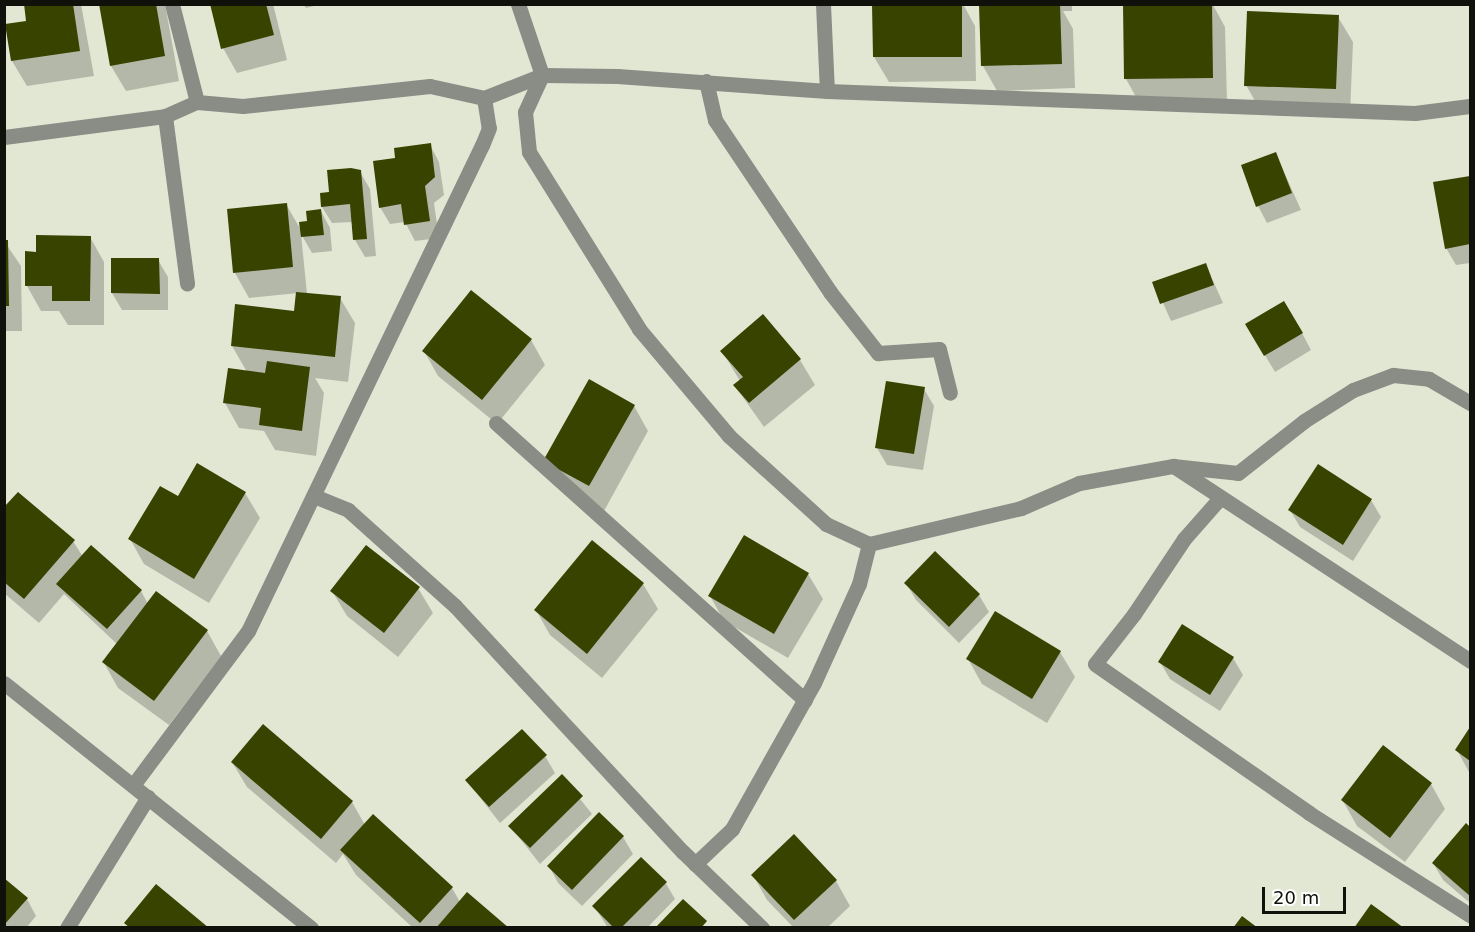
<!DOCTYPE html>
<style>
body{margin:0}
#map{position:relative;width:1475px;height:932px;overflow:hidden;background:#e2e7d4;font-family:"DejaVu Sans",sans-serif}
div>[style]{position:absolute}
.shadow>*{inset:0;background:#0003}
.building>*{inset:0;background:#384300}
.minor>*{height:15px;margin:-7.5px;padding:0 7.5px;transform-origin:7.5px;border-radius:7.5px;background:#8a8d85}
span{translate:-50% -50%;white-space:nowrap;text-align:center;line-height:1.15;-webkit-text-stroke:6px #fff;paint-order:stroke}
.frame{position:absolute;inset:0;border:6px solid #0f110a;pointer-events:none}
.scale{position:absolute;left:1262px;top:887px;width:84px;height:27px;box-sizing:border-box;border:3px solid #0f110a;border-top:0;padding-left:8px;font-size:18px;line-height:21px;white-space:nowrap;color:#0f110a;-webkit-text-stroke:4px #fff;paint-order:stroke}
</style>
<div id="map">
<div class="shadow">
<div style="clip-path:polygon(25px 4px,81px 4px,94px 76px,27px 86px,12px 61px,28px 22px)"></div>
<div style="clip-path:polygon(100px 4px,165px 4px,179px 81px,126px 91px,111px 66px)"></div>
<div style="clip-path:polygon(212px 4px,273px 4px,287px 60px,237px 73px,223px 48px)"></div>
<div style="clip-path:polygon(303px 4px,322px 4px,306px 8px)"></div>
<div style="clip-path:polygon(874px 4px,963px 4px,975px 26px,976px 81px,889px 82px,874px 57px)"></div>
<div style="clip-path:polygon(1072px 4px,1072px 11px,1063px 11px,1073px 29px,1075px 88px,997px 91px,983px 66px,987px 4px)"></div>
<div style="clip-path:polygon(1124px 4px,1234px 4px,1213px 5px,1225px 27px,1227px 102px,1140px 104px,1126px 79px)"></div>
<div style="clip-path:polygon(1260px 4px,1352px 4px,1352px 5px,1261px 5px)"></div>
<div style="clip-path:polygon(1338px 17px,1353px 42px,1350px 114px,1260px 110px,1246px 85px)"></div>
<div style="clip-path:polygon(430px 145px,439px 162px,444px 195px,434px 203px,439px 238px,415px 241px,405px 222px,390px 224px,380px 207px,397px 159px)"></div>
<div style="clip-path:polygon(1276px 154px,1301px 210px,1267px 223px,1258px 206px)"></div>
<div style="clip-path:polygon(360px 172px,370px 189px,376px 256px,365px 257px,355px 240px,353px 222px,332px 223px,322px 207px,330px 193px)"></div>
<div style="clip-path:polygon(1470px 177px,1470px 263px,1456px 265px,1446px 248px,1435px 183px)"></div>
<div style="clip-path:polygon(286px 204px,302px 232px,321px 211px,330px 228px,332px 251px,312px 253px,301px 234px,307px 294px,340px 298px,355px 323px,348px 382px,315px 378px,324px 393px,316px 456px,275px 450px,264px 431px,239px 428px,225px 403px,247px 372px,232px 346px,295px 313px,298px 293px,249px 298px,235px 273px)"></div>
<div style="clip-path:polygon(90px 237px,104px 262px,104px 325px,68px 325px,59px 311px,41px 311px,27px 286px,37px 253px)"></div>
<div style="clip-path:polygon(4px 241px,21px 266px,22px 331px,4px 331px)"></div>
<div style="clip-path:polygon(158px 260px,168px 277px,168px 310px,122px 310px,112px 293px)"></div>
<div style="clip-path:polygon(1206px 265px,1223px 303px,1171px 321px,1154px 283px)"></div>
<div style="clip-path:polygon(763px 316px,800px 360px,815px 385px,764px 427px,735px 386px,740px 381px,722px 351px)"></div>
<div style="clip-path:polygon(1247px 325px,1302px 333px,1311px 350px,1275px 372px)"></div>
<div style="clip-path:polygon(531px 340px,545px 365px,497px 424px,438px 376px,424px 351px)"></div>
<div style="clip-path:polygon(924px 389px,934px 406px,923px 470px,887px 465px,877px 448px)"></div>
<div style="clip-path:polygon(634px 406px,648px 431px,604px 511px,545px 461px)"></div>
<div style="clip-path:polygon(245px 493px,260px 518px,209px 603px,144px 564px,130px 539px)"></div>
<div style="clip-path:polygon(1371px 500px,1381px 517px,1353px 561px,1300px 527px,1290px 510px)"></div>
<div style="clip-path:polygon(4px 509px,73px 541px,83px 557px,141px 591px,148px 604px,207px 631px,221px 656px,169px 725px,118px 688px,104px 663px,118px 645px,64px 594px,39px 623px,4px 593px)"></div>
<div style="clip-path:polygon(935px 553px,979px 595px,989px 612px,959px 643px,916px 600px,906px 583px)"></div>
<div style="clip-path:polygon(808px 574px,823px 599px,788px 658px,724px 621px,710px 596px)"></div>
<div style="clip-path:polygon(643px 584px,658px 609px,602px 678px,550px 635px,536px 610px)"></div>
<div style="clip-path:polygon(418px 588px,433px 613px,398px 657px,347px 616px,332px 591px)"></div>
<div style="clip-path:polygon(1183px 626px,1233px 658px,1243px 675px,1220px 711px,1170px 679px,1160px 662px)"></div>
<div style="clip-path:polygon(1060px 652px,1075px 677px,1047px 723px,982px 684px,968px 659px)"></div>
<div style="clip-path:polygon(1470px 730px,1470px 774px,1457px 750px)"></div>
<div style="clip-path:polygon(545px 756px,555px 773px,500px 823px,467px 781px)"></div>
<div style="clip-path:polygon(232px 762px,352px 802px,365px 825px,373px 816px,452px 888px,460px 902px,506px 928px,413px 928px,356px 875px,343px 854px,336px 863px,247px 787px)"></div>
<div style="clip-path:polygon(562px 776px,592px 814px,540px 864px,510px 826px)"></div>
<div style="clip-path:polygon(1431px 784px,1445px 809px,1405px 862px,1357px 826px,1343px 801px)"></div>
<div style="clip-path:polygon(599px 814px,623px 837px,633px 854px,582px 906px,558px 883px,549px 866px)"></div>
<div style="clip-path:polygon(1466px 825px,1470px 829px,1470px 903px,1443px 880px,1433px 863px)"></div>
<div style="clip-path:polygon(753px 875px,836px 881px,850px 906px,827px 928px,794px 928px,767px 900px)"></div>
<div style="clip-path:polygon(4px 880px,27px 899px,36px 916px,26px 928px,4px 928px)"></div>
<div style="clip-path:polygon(665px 882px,675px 899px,647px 928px,608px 928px,594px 906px)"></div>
</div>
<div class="building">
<div style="clip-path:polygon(24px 4px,73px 4px,80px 51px,11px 61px,5px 24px,26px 21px)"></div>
<div style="clip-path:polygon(99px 4px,156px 4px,165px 56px,110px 66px)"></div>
<div style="clip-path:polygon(210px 4px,266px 4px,274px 35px,221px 49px)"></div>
<div style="clip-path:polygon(872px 4px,962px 4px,962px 57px,873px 57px)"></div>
<div style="clip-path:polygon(1060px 4px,1062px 64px,981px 66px,979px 5px)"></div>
<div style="clip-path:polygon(1123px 4px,1212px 4px,1213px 78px,1124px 79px)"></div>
<div style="clip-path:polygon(1247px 11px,1339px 15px,1336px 89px,1244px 86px)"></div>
<div style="clip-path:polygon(431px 143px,435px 177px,425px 186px,430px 221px,404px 225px,401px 204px,379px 208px,373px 161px,395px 158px,394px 148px)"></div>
<div style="clip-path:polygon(1276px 152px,1292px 193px,1256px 207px,1241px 165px)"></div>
<div style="clip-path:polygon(351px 168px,361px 170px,367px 239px,353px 240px,350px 204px,321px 207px,320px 193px,329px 192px,327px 170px)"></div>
<div style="clip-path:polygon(1470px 176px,1470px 244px,1445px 249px,1433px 182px)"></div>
<div style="clip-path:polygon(287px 203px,293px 267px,233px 273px,227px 209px)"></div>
<div style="clip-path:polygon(321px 209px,324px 235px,301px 237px,299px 222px,307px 221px,306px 211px)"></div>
<div style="clip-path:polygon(36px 235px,91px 236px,90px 301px,52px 301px,52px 286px,25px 286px,25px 251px,36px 252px)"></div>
<div style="clip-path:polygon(4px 240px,8px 240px,9px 306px,4px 306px)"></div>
<div style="clip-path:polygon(111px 258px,159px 258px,160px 294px,111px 293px)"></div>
<div style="clip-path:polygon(1206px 263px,1214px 285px,1160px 304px,1152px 282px)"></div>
<div style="clip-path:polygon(471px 290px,532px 339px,482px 400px,422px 351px)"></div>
<div style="clip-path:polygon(296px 292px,341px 296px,335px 357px,231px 346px,235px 304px,294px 311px)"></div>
<div style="clip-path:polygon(1284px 301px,1303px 333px,1264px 356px,1245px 324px)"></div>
<div style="clip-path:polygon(763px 314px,801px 359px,749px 403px,733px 385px,743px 377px,720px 351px)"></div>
<div style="clip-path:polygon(267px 361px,310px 367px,302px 431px,259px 425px,261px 408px,223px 403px,228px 368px,265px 373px)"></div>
<div style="clip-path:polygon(589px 379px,635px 405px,589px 486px,543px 461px)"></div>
<div style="clip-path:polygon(886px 381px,925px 387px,914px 454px,875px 448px)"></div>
<div style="clip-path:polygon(197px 463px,246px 492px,194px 579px,128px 539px,160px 486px,178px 496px)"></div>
<div style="clip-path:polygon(1318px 464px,1372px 499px,1343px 545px,1288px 510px)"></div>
<div style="clip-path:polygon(18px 492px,75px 540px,24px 599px,4px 582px,4px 507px)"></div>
<div style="clip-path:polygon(744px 535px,809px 573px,774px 634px,708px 596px)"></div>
<div style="clip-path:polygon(592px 540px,644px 583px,587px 654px,534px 610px)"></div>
<div style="clip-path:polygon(91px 545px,142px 590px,107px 629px,56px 584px)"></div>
<div style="clip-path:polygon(366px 545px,420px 587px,384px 633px,330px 591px)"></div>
<div style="clip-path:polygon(935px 551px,980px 594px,949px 627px,904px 583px)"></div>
<div style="clip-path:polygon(156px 591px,208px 630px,154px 701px,102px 662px)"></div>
<div style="clip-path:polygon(995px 611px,1061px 651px,1032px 699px,966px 659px)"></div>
<div style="clip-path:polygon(1182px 624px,1234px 657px,1210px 695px,1158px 662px)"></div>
<div style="clip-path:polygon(263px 724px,353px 801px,321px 839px,231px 762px)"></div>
<div style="clip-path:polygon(1470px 727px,1470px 761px,1455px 750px)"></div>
<div style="clip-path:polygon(522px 729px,547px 755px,489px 807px,465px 780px)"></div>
<div style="clip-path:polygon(1383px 745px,1432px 783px,1390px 838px,1341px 800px)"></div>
<div style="clip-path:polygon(562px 774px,583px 796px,530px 848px,508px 826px)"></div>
<div style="clip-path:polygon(599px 812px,624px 836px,572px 890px,547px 866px)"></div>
<div style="clip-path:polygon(373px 814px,453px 887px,420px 923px,340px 850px)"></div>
<div style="clip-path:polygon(1466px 823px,1470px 827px,1470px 896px,1432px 863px)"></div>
<div style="clip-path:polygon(794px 834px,837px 880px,794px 920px,751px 875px)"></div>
<div style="clip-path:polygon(641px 857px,667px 882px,621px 928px,614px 928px,592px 906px)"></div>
<div style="clip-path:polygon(4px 878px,28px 898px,4px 925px)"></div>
<div style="clip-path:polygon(156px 884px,209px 928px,130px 928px,124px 923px)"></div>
<div style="clip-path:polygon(467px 892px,509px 928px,436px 928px)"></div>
<div style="clip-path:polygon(683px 899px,707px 921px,701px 928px,655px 928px)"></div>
<div style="clip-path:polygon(1371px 904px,1404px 928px,1354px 928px)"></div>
<div style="clip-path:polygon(1242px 916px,1258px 928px,1233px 928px)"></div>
</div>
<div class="minor">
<div style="left:172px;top:4px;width:101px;rotate:75.7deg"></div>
<div style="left:518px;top:4px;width:75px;rotate:71.3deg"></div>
<div style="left:542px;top:75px;width:41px;rotate:114.7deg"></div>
<div style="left:525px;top:112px;width:40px;rotate:84.3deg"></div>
<div style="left:529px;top:152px;width:208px;rotate:58.1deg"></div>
<div style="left:639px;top:329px;width:140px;rotate:49.9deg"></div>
<div style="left:729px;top:436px;width:131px;rotate:42.2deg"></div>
<div style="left:826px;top:524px;width:47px;rotate:24.9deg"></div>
<div style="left:869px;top:544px;width:156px;rotate:-13.3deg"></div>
<div style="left:1021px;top:508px;width:63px;rotate:-23.3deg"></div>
<div style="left:1079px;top:483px;width:96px;rotate:-10.3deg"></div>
<div style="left:1173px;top:466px;width:65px;rotate:6.1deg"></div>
<div style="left:1238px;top:473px;width:84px;rotate:-38.2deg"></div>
<div style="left:1304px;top:421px;width:58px;rotate:-32.3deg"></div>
<div style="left:1353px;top:390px;width:43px;rotate:-20.6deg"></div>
<div style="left:1393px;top:375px;width:36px;rotate:6deg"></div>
<div style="left:1429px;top:379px;width:48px;rotate:30.3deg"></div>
<div style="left:823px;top:4px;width:87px;rotate:87.4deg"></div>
<div style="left:706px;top:81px;width:40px;rotate:77deg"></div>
<div style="left:715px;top:120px;width:207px;rotate:56.2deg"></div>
<div style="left:830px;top:292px;width:78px;rotate:51.8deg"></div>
<div style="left:878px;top:353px;width:61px;rotate:-3.8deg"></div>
<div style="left:939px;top:349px;width:45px;rotate:76deg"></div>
<div style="left:484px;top:98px;width:62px;rotate:-21.6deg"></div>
<div style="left:542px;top:75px;width:75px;rotate:0.8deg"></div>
<div style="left:617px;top:76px;width:211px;rotate:4.1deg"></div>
<div style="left:827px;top:91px;width:588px;rotate:2.14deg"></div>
<div style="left:1415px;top:113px;width:55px;rotate:-7.3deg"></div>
<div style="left:165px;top:116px;width:169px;rotate:82.5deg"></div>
<div style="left:4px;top:137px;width:162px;rotate:-7.4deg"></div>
<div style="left:165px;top:116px;width:35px;rotate:-24deg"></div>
<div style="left:197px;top:102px;width:46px;rotate:5deg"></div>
<div style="left:243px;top:106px;width:188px;rotate:-6.1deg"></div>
<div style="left:430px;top:86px;width:55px;rotate:12.5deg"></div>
<div style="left:484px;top:98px;width:30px;rotate:81deg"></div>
<div style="left:489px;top:128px;width:18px;rotate:112deg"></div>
<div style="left:482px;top:145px;width:539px;rotate:115.71deg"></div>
<div style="left:248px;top:631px;width:191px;rotate:126.7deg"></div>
<div style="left:496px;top:423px;width:415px;rotate:41.9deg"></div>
<div style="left:1175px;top:467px;width:353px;rotate:33.3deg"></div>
<div style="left:314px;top:496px;width:37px;rotate:22deg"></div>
<div style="left:348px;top:510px;width:144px;rotate:41.9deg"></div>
<div style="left:455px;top:606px;width:335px;rotate:47.2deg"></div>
<div style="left:683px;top:852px;width:110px;rotate:43.9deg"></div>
<div style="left:1220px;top:498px;width:55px;rotate:131.3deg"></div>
<div style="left:1184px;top:539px;width:90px;rotate:123.7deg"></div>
<div style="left:1134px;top:614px;width:63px;rotate:128deg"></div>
<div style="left:1095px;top:664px;width:261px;rotate:34.8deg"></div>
<div style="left:1309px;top:813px;width:191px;rotate:32.4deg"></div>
<div style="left:4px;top:683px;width:393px;rotate:38.6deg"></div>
<div style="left:695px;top:864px;width:51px;rotate:-43.4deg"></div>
<div style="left:732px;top:829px;width:167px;rotate:-60.7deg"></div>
<div style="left:814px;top:683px;width:109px;rotate:-65.6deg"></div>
<div style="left:859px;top:584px;width:41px;rotate:-76deg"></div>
<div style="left:67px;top:928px;width:154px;rotate:-58.3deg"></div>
</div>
<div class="frame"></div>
<div class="scale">20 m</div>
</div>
